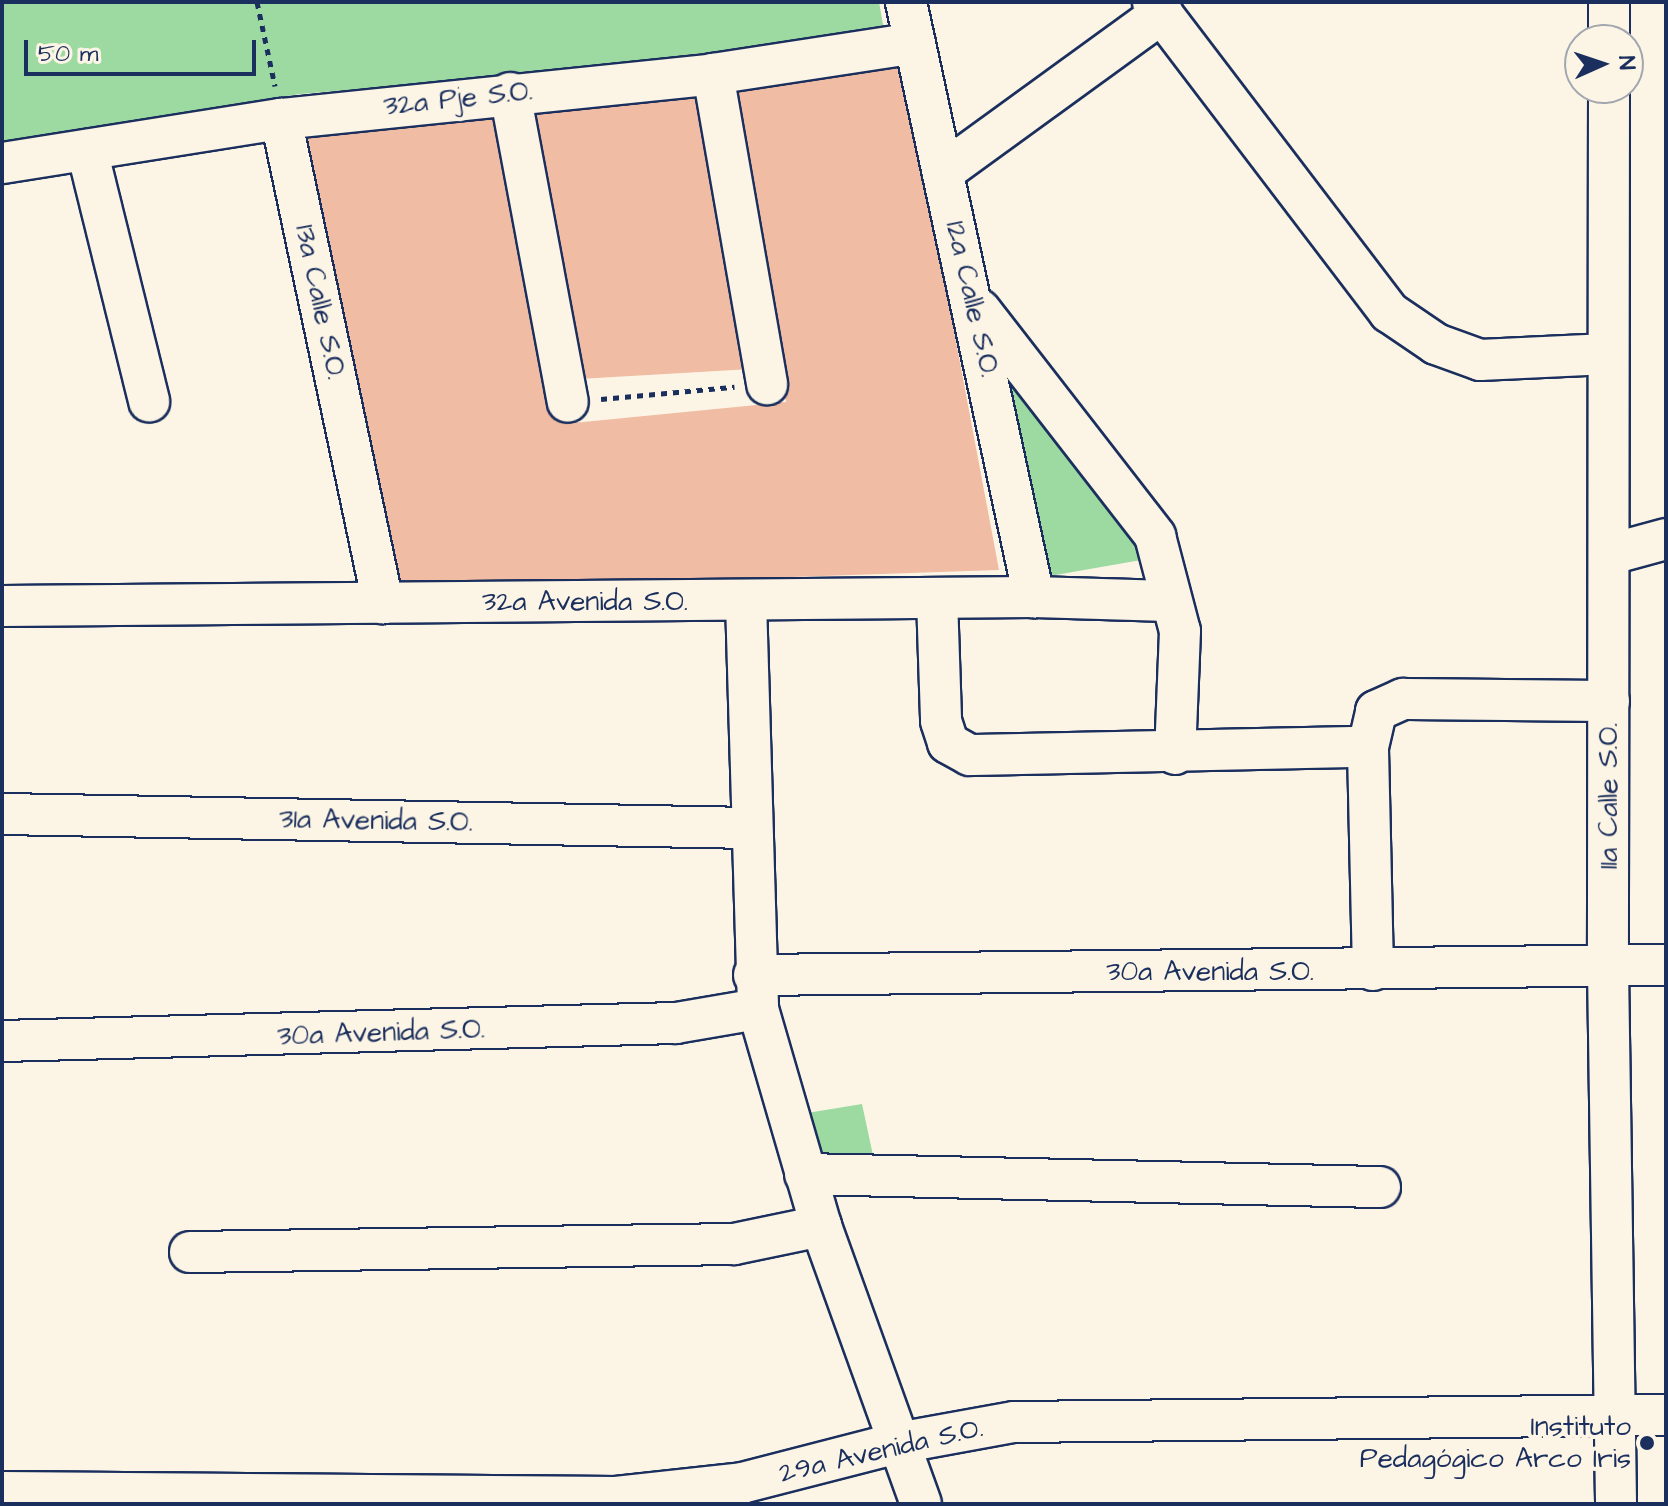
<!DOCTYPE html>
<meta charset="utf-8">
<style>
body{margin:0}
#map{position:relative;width:1668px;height:1506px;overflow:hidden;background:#fcf5e5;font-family:"Architects Daughter",sans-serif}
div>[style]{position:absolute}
.green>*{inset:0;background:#9ddaa2}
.building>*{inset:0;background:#f0bca3}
.path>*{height:5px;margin-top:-2.5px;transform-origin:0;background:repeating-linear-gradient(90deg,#1b2f5e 0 6px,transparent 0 12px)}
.roads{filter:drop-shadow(2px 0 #1b2f5e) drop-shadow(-2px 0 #1b2f5e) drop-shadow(0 2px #1b2f5e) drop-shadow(0 -2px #1b2f5e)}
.minor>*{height:40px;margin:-20px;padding:0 20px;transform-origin:20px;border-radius:20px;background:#fcf5e5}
.dots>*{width:22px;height:22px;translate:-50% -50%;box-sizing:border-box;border:4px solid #fcf5e5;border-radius:50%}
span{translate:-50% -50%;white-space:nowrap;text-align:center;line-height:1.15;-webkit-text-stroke:8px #fcf5e5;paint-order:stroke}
.street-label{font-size:28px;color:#1b2f5e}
.poi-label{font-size:28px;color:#1b2f5e}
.right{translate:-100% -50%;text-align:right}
.frame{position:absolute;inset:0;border:4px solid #1b2f5e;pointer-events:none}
.north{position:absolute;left:1564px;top:24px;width:80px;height:80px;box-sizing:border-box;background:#fcf5e5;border:2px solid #a2a6af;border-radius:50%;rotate:87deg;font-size:22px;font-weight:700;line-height:32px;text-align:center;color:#1b2f5e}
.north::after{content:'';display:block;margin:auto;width:28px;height:36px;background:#1b2f5e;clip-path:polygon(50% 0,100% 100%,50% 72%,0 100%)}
.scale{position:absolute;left:24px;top:40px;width:232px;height:36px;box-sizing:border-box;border:4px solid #1b2f5e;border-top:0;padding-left:10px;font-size:24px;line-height:28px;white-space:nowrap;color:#1b2f5e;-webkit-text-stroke:6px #fcf5e5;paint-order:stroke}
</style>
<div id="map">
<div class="green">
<div style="clip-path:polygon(2px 2px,879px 2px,884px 30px,548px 73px,300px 94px,2px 143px)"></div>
<div style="clip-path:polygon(1001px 364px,1147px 559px,1044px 577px)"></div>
<div style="clip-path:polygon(862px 1104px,874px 1160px,818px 1158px,807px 1113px)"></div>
</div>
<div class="building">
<div style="clip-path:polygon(904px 65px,999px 570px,399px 590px,301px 129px,496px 114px,563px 424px,786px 402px,730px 92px)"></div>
<div style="clip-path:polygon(702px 94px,751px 369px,579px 379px,528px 107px)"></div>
</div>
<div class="path">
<div style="left:257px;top:2px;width:86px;rotate:77.9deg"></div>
<div style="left:601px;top:399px;width:134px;rotate:-5.2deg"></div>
</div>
<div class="roads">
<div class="minor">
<div style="left:906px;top:2px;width:609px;rotate:77.86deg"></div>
<div style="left:1153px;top:2px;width:390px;rotate:52.7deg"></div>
<div style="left:1389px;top:312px;width:57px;rotate:34.2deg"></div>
<div style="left:1436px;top:344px;width:47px;rotate:20deg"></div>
<div style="left:1480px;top:360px;width:128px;rotate:-2.7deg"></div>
<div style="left:1609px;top:40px;width:38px;rotate:-90deg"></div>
<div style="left:713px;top:74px;width:315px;rotate:80.1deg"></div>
<div style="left:1609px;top:88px;width:880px;rotate:90.07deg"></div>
<div style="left:1608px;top:968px;width:536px;rotate:89.14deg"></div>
<div style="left:510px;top:93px;width:314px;rotate:79.4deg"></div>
<div style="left:281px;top:119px;width:495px;rotate:78.1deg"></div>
<div style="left:87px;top:150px;width:259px;rotate:76.1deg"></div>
<div style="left:2px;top:163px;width:282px;rotate:-9deg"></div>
<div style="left:281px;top:119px;width:434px;rotate:-5.9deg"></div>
<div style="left:713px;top:74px;width:204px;rotate:-8.7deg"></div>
<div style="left:943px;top:172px;width:271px;rotate:-36deg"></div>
<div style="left:980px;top:310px;width:286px;rotate:52.2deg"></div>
<div style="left:1155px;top:536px;width:98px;rotate:75.3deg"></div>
<div style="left:1180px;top:631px;width:123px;rotate:92.3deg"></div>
<div style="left:1611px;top:554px;width:57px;rotate:-15.3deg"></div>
<div style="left:937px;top:598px;width:123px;rotate:88.1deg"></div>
<div style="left:941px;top:721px;width:23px;rotate:72deg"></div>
<div style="left:948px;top:743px;width:25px;rotate:29deg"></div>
<div style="left:970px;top:755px;width:398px;rotate:-1.2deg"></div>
<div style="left:746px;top:601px;width:408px;rotate:88.3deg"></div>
<div style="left:758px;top:1009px;width:226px;rotate:73.8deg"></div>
<div style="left:821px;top:1226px;width:295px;rotate:70.2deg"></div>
<div style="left:2px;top:606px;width:1032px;rotate:-0.5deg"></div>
<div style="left:1034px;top:597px;width:134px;rotate:1.7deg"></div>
<div style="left:2px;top:814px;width:748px;rotate:1.07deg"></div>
<div style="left:1373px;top:970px;width:223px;rotate:-91.3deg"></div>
<div style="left:1368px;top:747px;width:37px;rotate:-77deg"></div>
<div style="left:1376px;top:711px;width:30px;rotate:-24deg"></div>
<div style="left:1403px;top:699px;width:206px;rotate:0.6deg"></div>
<div style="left:754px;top:975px;width:912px;rotate:-0.63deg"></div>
<div style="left:2px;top:1041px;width:674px;rotate:-1.53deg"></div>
<div style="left:676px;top:1023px;width:83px;rotate:-9.7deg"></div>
<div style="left:805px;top:1174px;width:575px;rotate:1.3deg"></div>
<div style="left:190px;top:1252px;width:544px;rotate:-0.84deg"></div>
<div style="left:734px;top:1244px;width:89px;rotate:-11.7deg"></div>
<div style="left:2px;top:1492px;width:614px;rotate:0.47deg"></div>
<div style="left:616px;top:1497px;width:127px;rotate:-6.3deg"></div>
<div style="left:742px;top:1483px;width:161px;rotate:-14.4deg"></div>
<div style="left:898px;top:1443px;width:118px;rotate:-10.3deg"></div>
<div style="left:1014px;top:1422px;width:652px;rotate:-0.62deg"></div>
</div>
</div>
<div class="dots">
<div style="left:1647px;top:1443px;background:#1b2f5e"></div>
</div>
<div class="street-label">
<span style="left:458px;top:99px;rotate:-6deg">32a Pje S.O.</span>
<span style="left:972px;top:299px;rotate:77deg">12a Calle S.O.</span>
<span style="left:320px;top:302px;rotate:78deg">13a Calle S.O.</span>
<span style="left:585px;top:602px">32a Avenida S.O.</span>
<span style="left:1609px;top:796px;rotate:-90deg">11a Calle S.O.</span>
<span style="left:376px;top:821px;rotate:1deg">31a Avenida S.O.</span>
<span style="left:1210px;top:972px">30a Avenida S.O.</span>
<span style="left:381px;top:1033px;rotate:-2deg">30a Avenida S.O.</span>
<span style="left:881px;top:1451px;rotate:-13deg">29a Avenida S.O.</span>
</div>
<div class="poi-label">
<span class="right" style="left:1631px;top:1443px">Instituto<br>Pedagógico Arco Iris</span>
</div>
<div class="frame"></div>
<div class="north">N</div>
<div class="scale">50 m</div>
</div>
